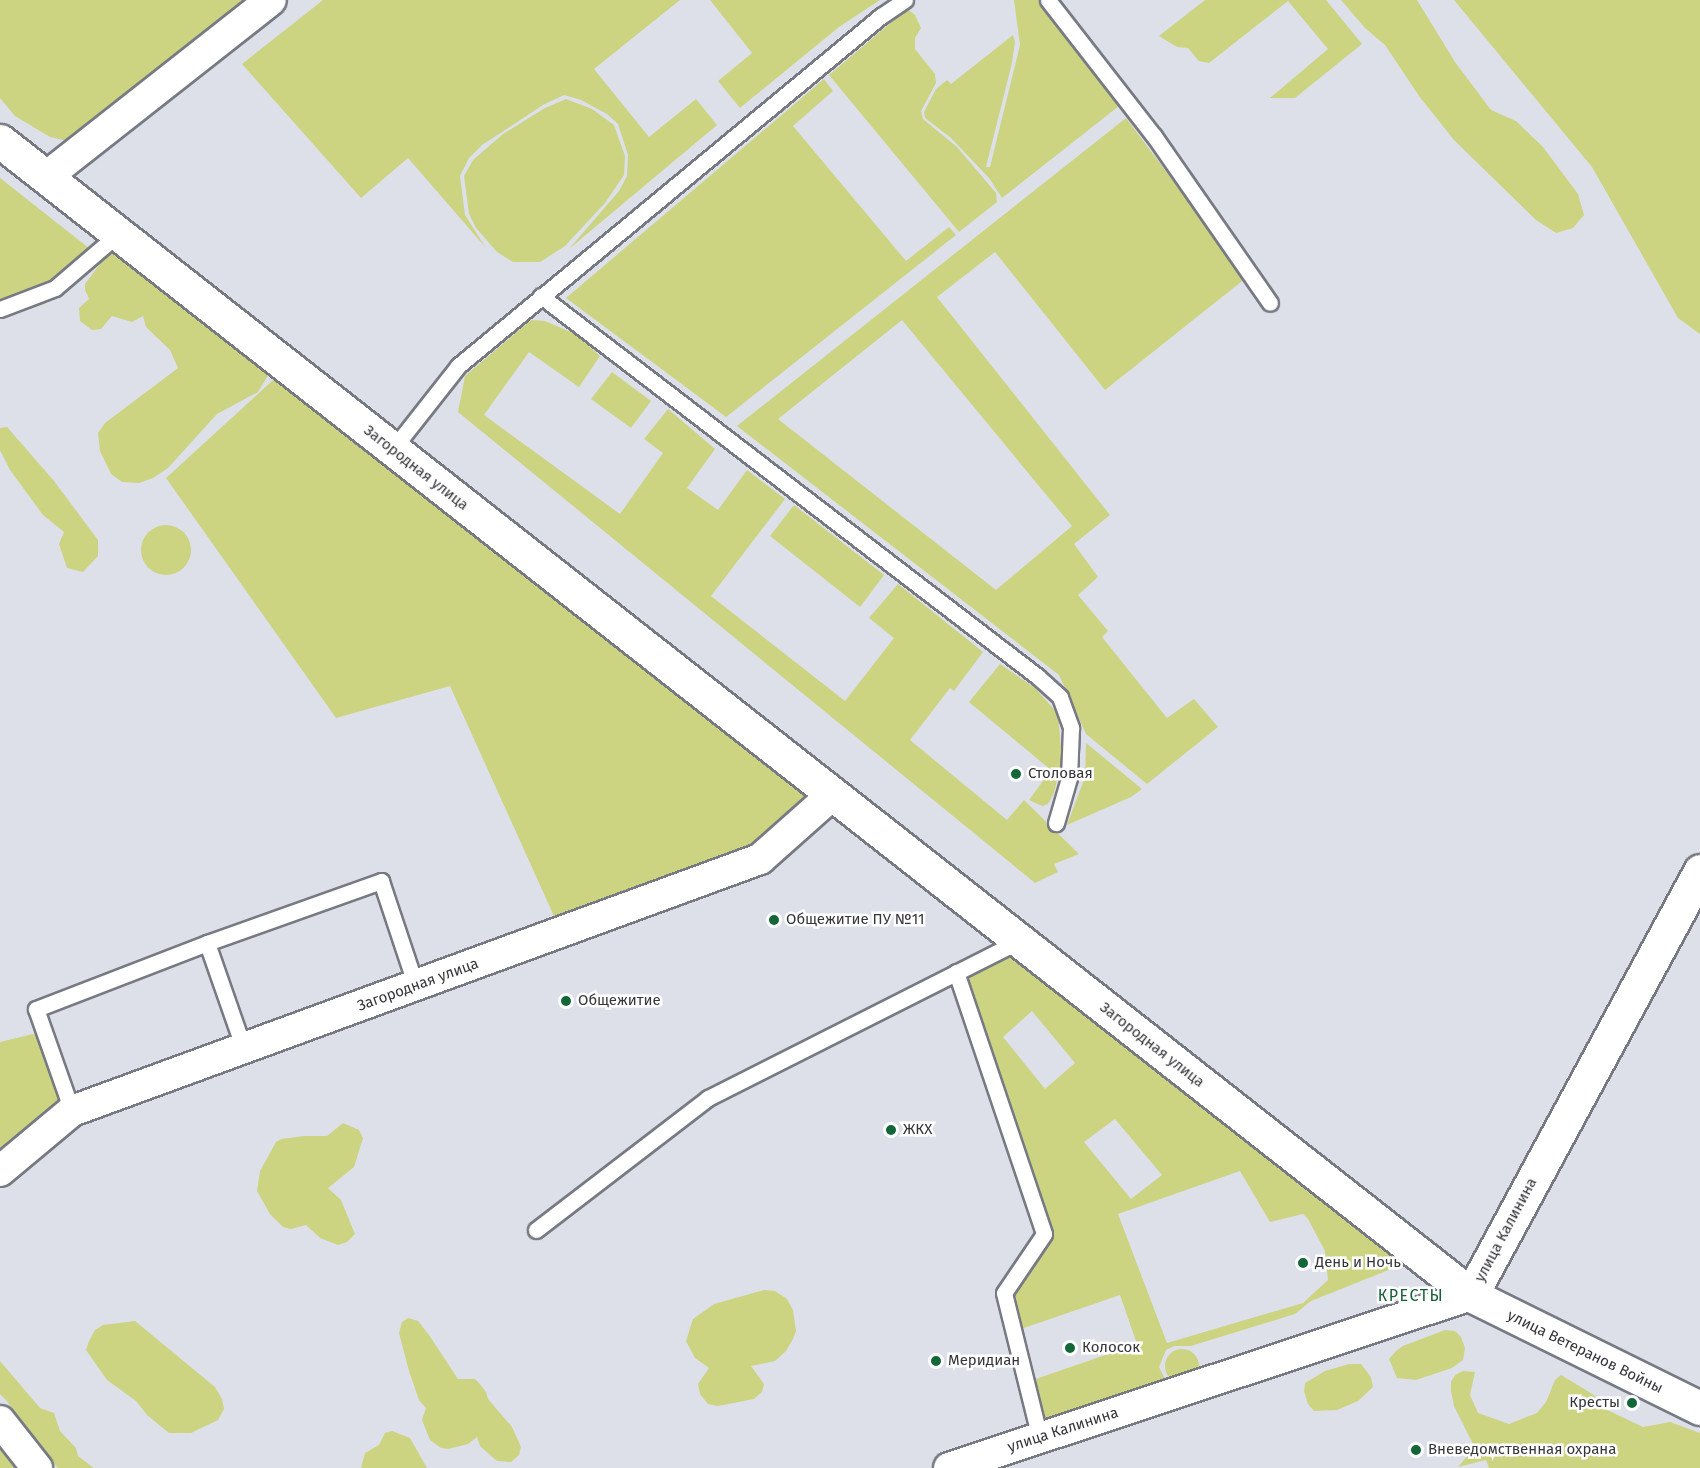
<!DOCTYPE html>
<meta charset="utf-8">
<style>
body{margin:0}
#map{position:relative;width:1700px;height:1468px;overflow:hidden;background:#dde0e9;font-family:"Fira Sans",sans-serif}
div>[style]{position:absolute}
.green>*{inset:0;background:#ccd482}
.round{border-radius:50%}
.roads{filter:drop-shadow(2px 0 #777a83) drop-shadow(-2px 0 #777a83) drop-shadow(0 2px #777a83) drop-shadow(0 -2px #777a83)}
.lane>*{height:15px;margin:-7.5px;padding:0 7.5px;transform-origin:7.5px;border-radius:7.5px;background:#fff}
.street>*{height:30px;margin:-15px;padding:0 15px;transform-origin:15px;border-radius:15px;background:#fff}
.secondary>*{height:33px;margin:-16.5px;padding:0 16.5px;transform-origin:16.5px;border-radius:16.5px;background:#fff}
.highway>*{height:33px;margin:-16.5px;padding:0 16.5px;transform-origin:16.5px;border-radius:16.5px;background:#fff}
.dots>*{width:16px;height:16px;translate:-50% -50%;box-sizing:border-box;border:3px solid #fff;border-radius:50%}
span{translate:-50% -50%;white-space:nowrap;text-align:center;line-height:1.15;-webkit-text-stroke:5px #fff;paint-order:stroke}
.street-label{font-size:15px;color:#35363a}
.poi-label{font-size:15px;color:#35363a}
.left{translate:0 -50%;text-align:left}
.right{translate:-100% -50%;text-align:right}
.neighbourhood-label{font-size:16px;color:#155f34;letter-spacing:1.5px}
</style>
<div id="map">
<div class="green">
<div style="clip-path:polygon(0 0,257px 0,80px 144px,50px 137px,15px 116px,0 98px)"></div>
<div style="clip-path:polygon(323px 0,680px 0,594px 69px,649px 137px,696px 99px,717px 125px,569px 249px,619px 191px,627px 176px,628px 155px,618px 124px,607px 114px,581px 100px,564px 95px,543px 105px,482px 145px,469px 158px,460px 176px,465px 215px,486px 248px,408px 158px,361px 198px,242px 64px)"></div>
<div style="clip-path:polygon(710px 0,880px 0,839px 27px,740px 108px,718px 81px,752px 53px)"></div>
<div style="clip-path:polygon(1014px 0,1039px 0,1119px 106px,1002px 198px,989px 178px,951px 138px,925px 118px,924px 112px,936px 89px,947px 80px,951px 84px,1013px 35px,1015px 42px,1012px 63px,986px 167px,990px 167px,1020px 45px)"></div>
<div style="clip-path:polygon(1205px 0,1326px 0,1362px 44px,1295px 98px,1270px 98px,1328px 49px,1288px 1px,1209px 63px,1199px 61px,1188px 48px,1177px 47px,1159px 36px)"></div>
<div style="clip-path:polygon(1341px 0,1417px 0,1455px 62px,1491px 110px,1516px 121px,1543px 147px,1578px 194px,1584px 215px,1573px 228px,1556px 233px,1536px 220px,1454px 140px,1419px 96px,1385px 45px,1365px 28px)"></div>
<div style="clip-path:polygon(1454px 0,1700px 0,1700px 334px,1678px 318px,1592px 167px)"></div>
<div style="clip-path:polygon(907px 9px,915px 15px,921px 28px,915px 38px,915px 49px,935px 74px,936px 83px,921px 111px,923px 119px,957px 147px,996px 193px,997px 202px,959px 232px,829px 75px)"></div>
<div style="clip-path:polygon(824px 79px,833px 91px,793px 126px,906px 261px,949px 227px,956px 235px,726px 417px,566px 298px)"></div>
<div style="clip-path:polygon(566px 99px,592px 109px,614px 125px,625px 156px,624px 175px,605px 203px,565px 246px,540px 262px,513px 262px,497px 252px,476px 228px,469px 214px,464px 176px,473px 160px,503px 134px,545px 108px)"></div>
<div style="clip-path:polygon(evenodd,1126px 118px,1246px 278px,1105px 390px,995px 252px,937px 297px,1110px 515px,1074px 544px,1098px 577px,1078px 595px,1108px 631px,1102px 637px,1167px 718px,1194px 699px,1218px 727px,1147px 784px,1086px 734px,1059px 675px,737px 426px,1126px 118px,902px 320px,1072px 526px,996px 590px,778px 419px,902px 320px)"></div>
<div style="clip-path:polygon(0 178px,99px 256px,45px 304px,0 318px)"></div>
<div style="clip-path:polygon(109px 252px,123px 256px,267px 366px,269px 374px,258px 392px,217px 414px,168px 468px,153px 478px,139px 483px,122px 482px,111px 474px,100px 451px,98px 433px,105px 423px,178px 368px,170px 350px,146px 327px,143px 316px,132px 322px,112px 316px,101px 329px,92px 330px,80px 321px,79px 308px,89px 299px,85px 290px,85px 284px)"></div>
<div style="clip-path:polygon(531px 320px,545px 321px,575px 334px,600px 356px,579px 387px,529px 352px,484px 415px,620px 514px,663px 453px,644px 439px,668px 409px,715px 449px,687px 488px,718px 510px,747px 470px,785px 499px,711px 596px,845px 701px,894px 638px,869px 618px,898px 584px,983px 652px,954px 691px,950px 688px,910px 740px,1007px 820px,1024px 800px,1079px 854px,1054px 864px,1058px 872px,1035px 883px,458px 412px,465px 376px)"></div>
<div style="clip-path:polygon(284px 370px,824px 794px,758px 854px,558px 925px,450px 686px,336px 718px,166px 478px)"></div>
<div style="clip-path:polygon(612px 372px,651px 401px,631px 428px,591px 399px)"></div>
<div style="clip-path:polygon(7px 427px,54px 481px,98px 540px,98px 556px,83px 572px,67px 568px,59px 544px,64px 532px,43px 515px,10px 470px,0 450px,0 428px)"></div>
<div style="clip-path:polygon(794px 505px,884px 575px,860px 607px,770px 536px)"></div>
<div class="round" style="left:141px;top:525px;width:50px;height:50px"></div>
<div style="clip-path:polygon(1000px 664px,1035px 688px,1058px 714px,1062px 760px,1054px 793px,1048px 804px,1042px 806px,1029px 800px,1051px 770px,969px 702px)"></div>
<div style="clip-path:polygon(1086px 743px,1142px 789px,1131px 797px,1067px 825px,1085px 777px)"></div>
<div style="clip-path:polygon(evenodd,1018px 946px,1416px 1259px,1311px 1301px,1295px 1314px,1191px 1346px,1174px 1346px,1166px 1350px,1159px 1367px,1167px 1383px,1044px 1431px,1030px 1381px,1137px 1344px,1120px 1295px,1018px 1330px,1010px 1295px,1048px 1237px,963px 974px,1018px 946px,1032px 1011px,1075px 1063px,1045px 1089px,1003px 1037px,1032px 1011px,1018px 946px,1115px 1119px,1162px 1175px,1131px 1199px,1084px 1142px,1115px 1119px,1018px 946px,1240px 1171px,1270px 1222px,1303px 1214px,1308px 1219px,1325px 1251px,1328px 1280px,1303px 1303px,1167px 1343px,1118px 1214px,1240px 1171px)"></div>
<div style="clip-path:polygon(37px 1033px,64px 1109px,0 1163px,0 1042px)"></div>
<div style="clip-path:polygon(343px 1123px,359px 1130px,363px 1138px,354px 1167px,328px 1188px,341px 1200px,355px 1234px,347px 1242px,338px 1245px,320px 1238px,306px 1225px,291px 1229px,283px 1227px,270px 1214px,257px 1191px,260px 1171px,276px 1142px,281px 1139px,304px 1136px,327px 1136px)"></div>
<div style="clip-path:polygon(764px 1290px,775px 1291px,787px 1299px,793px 1310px,796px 1331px,793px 1339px,786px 1351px,775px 1361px,751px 1366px,764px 1384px,762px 1392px,754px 1399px,718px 1406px,708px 1404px,700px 1394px,698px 1384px,709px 1368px,695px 1358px,686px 1341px,693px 1319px,714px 1304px)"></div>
<div style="clip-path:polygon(408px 1318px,418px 1321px,429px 1335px,458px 1379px,475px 1379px,479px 1383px,486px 1392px,488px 1399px,512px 1427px,521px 1447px,519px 1455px,511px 1462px,497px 1461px,480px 1446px,477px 1437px,468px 1444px,448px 1449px,441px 1448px,430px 1440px,422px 1420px,426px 1408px,419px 1400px,409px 1371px,399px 1333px,402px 1322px)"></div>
<div style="clip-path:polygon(135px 1321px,215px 1387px,222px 1399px,224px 1409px,218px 1420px,191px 1433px,169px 1433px,147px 1415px,136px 1401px,107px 1380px,86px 1350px,89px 1341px,95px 1330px,103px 1325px)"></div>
<div style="clip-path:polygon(1445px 1330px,1455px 1331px,1461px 1337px,1465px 1348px,1463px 1360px,1452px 1368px,1416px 1380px,1397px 1378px,1389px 1359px,1396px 1351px,1403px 1346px)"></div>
<div class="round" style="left:1165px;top:1349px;width:34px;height:34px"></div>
<div style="clip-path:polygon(0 1361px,40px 1408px,54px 1413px,60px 1431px,76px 1448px,78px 1456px,94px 1468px,58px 1468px,35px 1443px,7px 1401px,0 1394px)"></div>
<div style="clip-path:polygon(1349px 1364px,1361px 1364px,1371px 1377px,1373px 1387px,1358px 1401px,1337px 1410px,1314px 1411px,1308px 1404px,1304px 1391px,1305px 1383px,1325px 1371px)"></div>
<div style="clip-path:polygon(1463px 1371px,1475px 1372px,1470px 1395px,1478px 1413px,1509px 1424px,1537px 1413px,1546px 1402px,1555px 1380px,1561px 1375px,1594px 1395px,1601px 1407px,1643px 1427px,1670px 1422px,1700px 1433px,1700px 1468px,1489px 1468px,1486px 1460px,1458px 1467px,1470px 1453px,1473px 1444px,1454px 1406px,1451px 1391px,1451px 1382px,1455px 1375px)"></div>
<div style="clip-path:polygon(392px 1431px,410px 1438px,427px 1468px,361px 1468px,365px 1453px,379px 1445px,385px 1433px)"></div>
<div style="clip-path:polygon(0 1441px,9px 1451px,17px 1468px,0 1468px)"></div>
</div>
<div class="roads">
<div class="lane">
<div style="left:1048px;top:0;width:172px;rotate:52.1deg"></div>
<div style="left:1154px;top:136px;width:203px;rotate:55.2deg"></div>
<div style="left:541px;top:296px;width:625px;rotate:37.46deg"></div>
<div style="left:1037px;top:676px;width:31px;rotate:42deg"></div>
<div style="left:1060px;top:697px;width:33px;rotate:70deg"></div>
<div style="left:1071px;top:728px;width:50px;rotate:92.3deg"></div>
<div style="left:1069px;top:778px;width:47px;rotate:106.1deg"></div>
<div style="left:0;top:309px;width:59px;rotate:-20.9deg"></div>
<div style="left:55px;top:288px;width:83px;rotate:-40.6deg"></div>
<div style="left:392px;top:450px;width:107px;rotate:-51.8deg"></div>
<div style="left:458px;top:366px;width:549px;rotate:-39.61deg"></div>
<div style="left:881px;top:16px;width:29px;rotate:-34deg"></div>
<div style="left:207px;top:943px;width:112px;rotate:70.8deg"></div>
<div style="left:956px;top:972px;width:276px;rotate:71.4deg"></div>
<div style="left:1044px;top:1234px;width:71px;rotate:124.1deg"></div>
<div style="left:1004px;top:1293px;width:149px;rotate:76.1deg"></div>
<div style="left:72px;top:1111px;width:108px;rotate:-109.4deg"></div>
<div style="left:36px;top:1009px;width:183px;rotate:-21.1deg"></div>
<div style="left:207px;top:943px;width:185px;rotate:-19.6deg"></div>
<div style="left:381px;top:881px;width:111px;rotate:71.6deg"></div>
<div style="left:536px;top:1230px;width:217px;rotate:-37.5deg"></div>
<div style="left:708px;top:1098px;width:348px;rotate:-26.8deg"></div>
</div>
<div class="street">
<div style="left:46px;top:177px;width:286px;rotate:-38.2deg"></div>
<div style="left:0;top:1171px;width:94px;rotate:-39.8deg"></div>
<div style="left:72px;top:1111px;width:733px;rotate:-20.12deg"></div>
<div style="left:760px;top:859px;width:96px;rotate:-41.6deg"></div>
<div style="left:0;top:1421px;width:60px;rotate:51.8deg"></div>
<div style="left:949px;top:1468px;width:550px;rotate:-18.34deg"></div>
</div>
<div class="secondary">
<div style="left:1471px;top:1295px;width:482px;rotate:-61.6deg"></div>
</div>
<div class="highway">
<div style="left:0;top:141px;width:1870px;rotate:38.11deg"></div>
<div style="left:1471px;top:1295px;width:255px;rotate:26.3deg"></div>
</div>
</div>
<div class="dots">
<div style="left:1016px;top:774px;background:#126637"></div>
<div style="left:774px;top:920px;background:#126637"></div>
<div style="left:566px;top:1001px;background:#126637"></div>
<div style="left:891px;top:1130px;background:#126637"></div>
<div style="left:1303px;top:1263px;background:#126637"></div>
<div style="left:1070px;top:1348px;background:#126637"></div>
<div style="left:936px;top:1361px;background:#126637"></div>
<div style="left:1632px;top:1403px;background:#126637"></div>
<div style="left:1416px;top:1450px;background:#126637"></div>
</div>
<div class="street-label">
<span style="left:416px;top:468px;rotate:38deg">Загородная улица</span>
<span style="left:418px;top:985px;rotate:-20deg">Загородная улица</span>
<span style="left:1152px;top:1045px;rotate:38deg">Загородная улица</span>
<span style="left:1506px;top:1230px;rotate:-62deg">улица Калинина</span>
<span style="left:1585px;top:1352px;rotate:26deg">улица Ветеранов Войны</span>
<span style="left:1063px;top:1430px;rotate:-18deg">улица Калинина</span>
</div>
<div class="poi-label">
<span class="left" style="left:1028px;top:774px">Столовая</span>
<span class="left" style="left:786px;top:920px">Общежитие ПУ №11</span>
<span class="left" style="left:578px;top:1001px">Общежитие</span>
<span class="left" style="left:903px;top:1130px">ЖКХ</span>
<span class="left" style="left:1315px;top:1263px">День и Ночь</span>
<span class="left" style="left:1082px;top:1348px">Колосок</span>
<span class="left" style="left:948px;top:1361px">Меридиан</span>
<span class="right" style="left:1620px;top:1403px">Кресты</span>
<span class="left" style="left:1428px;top:1450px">Вневедомственная охрана</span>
</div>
<div class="neighbourhood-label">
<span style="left:1411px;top:1296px">КРЕСТЫ</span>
</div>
</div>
